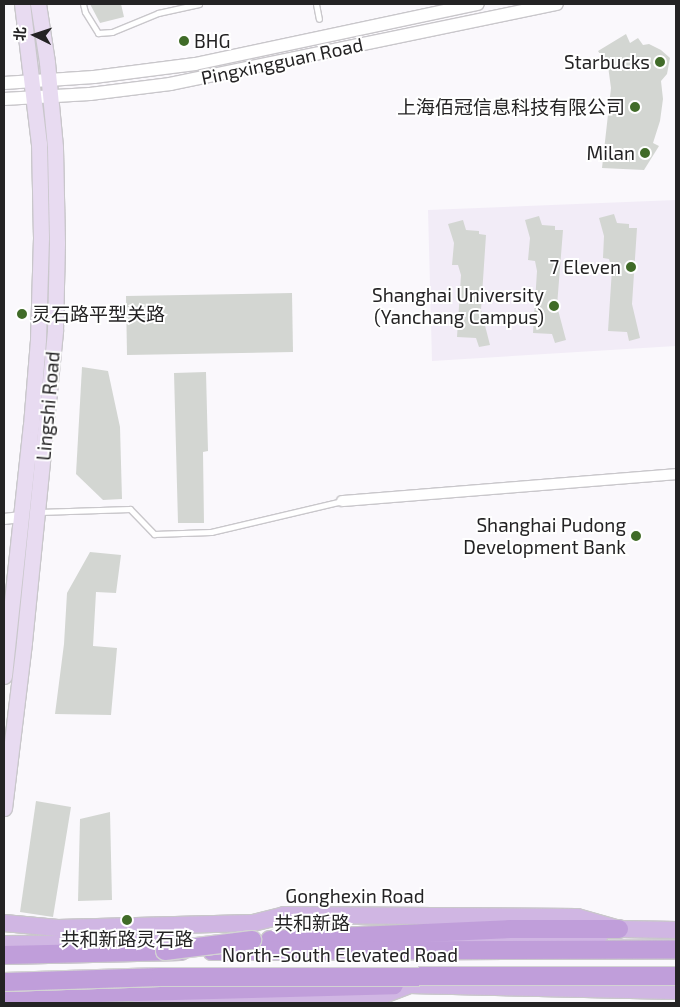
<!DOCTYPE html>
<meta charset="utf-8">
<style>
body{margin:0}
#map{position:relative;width:680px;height:1007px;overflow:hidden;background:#faf8fc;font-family:"Exo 2","Noto Sans SC",sans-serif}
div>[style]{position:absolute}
.built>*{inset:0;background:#f2ecf7}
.building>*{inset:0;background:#d3d6d2}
.roads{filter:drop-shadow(1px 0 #c9c7cb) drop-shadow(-1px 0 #c9c7cb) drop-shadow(0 1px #c9c7cb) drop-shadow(0 -1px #c9c7cb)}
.service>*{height:5px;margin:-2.5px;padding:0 2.5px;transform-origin:2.5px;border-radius:2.5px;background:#fff}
.minor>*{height:10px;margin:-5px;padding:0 5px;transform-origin:5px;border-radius:5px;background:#fff}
.tertiary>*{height:12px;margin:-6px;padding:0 6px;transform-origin:6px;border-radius:6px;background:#fff}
.secondary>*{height:15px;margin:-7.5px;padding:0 7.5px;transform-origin:7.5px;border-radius:7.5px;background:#e8dbf1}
.primary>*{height:16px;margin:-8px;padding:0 8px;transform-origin:8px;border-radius:8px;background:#d0b6e3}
.trunk>*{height:18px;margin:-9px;padding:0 9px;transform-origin:9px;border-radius:9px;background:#c09eda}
.bridges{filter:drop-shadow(1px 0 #d3d3d3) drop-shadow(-1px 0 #d3d3d3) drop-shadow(0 1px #d3d3d3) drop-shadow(0 -1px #d3d3d3)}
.trunk-bridge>*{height:18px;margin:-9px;padding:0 9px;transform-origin:9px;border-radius:9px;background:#c09eda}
.dots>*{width:14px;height:14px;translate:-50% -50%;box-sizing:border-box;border:2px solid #fff;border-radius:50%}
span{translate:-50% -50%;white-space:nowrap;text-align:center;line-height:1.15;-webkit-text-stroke:4px #fff;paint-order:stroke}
.poi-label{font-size:19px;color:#242324}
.left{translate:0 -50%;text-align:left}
.right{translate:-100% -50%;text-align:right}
.street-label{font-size:19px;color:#242324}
.frame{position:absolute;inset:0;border:5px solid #242324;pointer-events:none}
.north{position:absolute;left:10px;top:10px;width:50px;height:50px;-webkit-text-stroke:4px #fff;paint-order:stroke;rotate:274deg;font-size:14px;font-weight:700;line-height:20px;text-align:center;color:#242324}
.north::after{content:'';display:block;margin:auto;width:18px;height:22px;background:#242324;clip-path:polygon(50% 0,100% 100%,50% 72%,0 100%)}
</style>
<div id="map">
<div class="built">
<div style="clip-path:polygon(676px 200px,676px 346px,432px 361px,428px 210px)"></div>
</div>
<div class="building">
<div style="clip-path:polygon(90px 4px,121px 4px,124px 17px,100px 23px)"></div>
<div style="clip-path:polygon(626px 34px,630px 43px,638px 38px,643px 45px,649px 44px,661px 50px,670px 58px,667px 74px,661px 81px,663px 99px,660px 121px,653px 143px,659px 146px,644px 170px,602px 168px,611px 88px,608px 66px,598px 51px)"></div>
<div style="clip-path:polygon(614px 214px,617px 223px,629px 224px,629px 228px,637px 228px,632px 304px,640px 338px,629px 341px,627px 332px,608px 331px,612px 269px,609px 259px,603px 258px,604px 236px,599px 218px)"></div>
<div style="clip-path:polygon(539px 216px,542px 225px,555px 226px,555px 230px,563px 230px,557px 306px,566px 340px,555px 343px,552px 334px,533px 333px,537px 271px,535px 261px,528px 260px,530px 238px,525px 220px)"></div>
<div style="clip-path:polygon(463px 220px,466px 230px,479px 231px,479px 234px,486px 235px,481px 310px,490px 345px,479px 347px,476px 338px,457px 337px,461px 275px,458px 265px,452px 265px,454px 243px,448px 224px)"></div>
<div style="clip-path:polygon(292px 293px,293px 352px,127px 355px,126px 296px)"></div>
<div style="clip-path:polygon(82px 367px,108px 371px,120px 427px,122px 499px,103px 500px,76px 474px)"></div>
<div style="clip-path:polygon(206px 372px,208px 451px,203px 452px,204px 523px,178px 523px,174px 373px)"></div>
<div style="clip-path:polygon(90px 552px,121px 555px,116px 593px,96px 592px,93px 646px,117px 648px,111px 715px,55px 714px,64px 644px,67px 593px)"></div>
<div style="clip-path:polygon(36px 801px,71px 807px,53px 917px,20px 912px)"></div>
<div style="clip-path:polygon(110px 812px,112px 900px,78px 901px,80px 819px)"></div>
</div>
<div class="roads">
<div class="service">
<div style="left:83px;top:4px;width:8px;rotate:76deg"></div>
<div style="left:85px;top:12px;width:25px;rotate:58deg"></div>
<div style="left:98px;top:33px;width:14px;rotate:-4deg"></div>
<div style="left:112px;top:32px;width:50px;rotate:-22.4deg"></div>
<div style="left:158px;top:13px;width:42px;rotate:-12.4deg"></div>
<div style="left:316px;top:4px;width:15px;rotate:79deg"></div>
<div style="left:39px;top:512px;width:91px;rotate:-1.9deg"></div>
<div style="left:130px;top:509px;width:35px;rotate:46deg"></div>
<div style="left:154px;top:534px;width:57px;rotate:-2deg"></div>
<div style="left:211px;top:532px;width:135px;rotate:-13.3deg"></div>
</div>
<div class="minor">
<div style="left:342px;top:501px;width:335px;rotate:-4.6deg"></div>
<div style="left:4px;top:519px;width:17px;rotate:-7deg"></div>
</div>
<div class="tertiary">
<div style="left:4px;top:83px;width:90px;rotate:-3.8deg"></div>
<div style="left:94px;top:77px;width:102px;rotate:-7.3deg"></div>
<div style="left:195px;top:64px;width:289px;rotate:-12deg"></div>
<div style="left:4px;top:99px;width:86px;rotate:-3.3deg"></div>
<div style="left:90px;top:94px;width:81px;rotate:-7.1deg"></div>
<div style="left:170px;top:84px;width:395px;rotate:-11.7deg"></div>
</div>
<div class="secondary">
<div style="left:4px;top:676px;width:252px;rotate:-83.9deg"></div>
<div style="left:31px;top:425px;width:86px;rotate:-85.3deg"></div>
<div style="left:38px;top:339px;width:102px;rotate:-88.3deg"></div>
<div style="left:41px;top:237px;width:93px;rotate:-91.2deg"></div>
<div style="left:39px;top:144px;width:141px;rotate:-96.9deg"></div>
<div style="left:4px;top:808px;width:167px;rotate:-83.1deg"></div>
<div style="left:24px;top:642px;width:314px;rotate:-84.3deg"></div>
<div style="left:55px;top:330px;width:86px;rotate:-88.7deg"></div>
<div style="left:57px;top:244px;width:97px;rotate:-91.2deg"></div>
<div style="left:55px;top:147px;width:85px;rotate:-95.4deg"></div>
<div style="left:47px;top:62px;width:59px;rotate:-98.8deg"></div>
</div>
<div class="primary">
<div style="left:4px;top:923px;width:54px;rotate:5.3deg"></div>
<div style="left:58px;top:928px;width:195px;rotate:-1.5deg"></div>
<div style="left:253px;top:923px;width:32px;rotate:-14deg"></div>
<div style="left:284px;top:915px;width:293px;rotate:0.4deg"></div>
<div style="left:577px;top:917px;width:44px;rotate:15.9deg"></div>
<div style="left:619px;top:929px;width:57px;rotate:1deg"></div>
<div style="left:420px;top:942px;width:170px;rotate:-1.7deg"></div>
<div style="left:590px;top:937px;width:10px;rotate:-11deg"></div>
<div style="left:4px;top:944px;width:166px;rotate:-0.3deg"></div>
<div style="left:398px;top:983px;width:12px;rotate:9deg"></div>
<div style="left:410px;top:985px;width:266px;rotate:1.3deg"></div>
<div style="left:4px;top:1001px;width:5px;rotate:22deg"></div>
<div style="left:141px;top:1003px;width:240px;rotate:-1.7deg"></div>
<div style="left:381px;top:996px;width:28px;rotate:-21deg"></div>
</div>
<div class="trunk">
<div style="left:270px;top:940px;width:241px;rotate:-2.6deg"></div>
<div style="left:511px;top:929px;width:108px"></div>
<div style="left:212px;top:951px;width:464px;rotate:-0.2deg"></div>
<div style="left:4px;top:955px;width:177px;rotate:-1.3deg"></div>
<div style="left:4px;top:993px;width:57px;rotate:1deg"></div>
<div style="left:61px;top:994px;width:333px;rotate:-1.5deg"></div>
</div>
</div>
<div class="bridges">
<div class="trunk-bridge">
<div style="left:165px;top:951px;width:88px;rotate:-7.2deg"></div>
<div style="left:4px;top:982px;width:156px;rotate:-1.8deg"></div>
<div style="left:160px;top:977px;width:516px;rotate:-0.11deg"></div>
</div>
</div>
<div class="dots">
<div style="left:184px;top:41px;background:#406b28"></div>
<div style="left:660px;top:62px;background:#406b28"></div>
<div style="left:635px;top:107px;background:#406b28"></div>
<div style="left:645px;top:153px;background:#406b28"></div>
<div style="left:631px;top:267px;background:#406b28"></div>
<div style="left:554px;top:306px;background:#406b28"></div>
<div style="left:22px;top:314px;background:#406b28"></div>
<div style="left:636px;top:536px;background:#406b28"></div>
<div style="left:127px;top:920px;background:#406b28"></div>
</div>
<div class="poi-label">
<span class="left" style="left:194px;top:41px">BHG</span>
<span class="right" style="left:650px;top:62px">Starbucks</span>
<span class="right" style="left:625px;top:107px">上海佰冠信息科技有限公司</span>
<span class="right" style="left:635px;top:153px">Milan</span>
<span class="right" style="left:621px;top:267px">7 Eleven</span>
<span class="right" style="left:544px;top:306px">Shanghai University<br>(Yanchang Campus)</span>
<span class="left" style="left:32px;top:314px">灵石路平型关路</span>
<span class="right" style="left:626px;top:536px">Shanghai Pudong<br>Development Bank</span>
<span style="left:127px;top:939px">共和新路灵石路</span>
</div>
<div class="street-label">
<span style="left:282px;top:61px;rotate:-12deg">Pingxingguan Road</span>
<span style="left:48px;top:406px;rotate:-85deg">Lingshi Road</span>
<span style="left:355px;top:896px">Gonghexin Road</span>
<span style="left:312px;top:923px">共和新路</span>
<span style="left:340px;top:955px">North-South Elevated Road</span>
</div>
<div class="frame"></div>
<div class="north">北</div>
</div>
